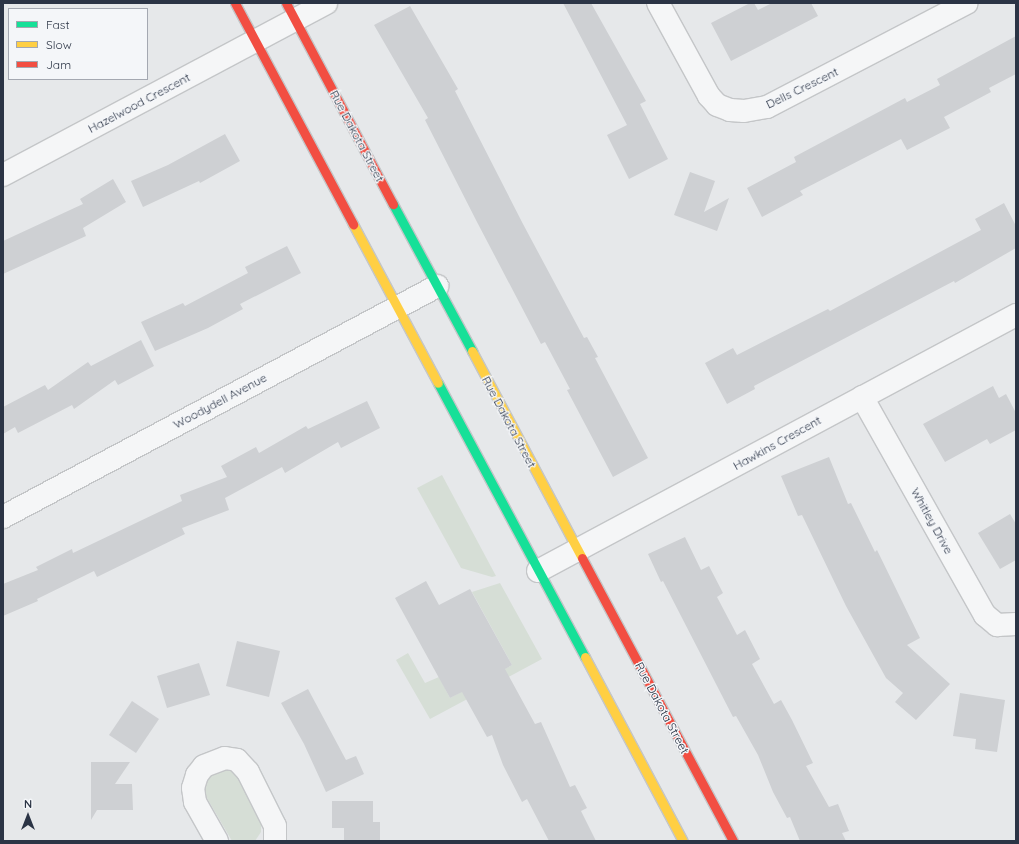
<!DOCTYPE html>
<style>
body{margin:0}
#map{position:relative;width:1019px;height:844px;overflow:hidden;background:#e6e8ea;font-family:Quicksand,sans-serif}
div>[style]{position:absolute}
.green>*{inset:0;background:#d6ded6}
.building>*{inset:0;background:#ced0d3}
.roads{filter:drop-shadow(1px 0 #c4c6c8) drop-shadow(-1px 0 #c4c6c8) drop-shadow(0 1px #c4c6c8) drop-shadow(0 -1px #c4c6c8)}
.street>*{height:22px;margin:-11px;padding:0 11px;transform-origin:11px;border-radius:11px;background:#f5f6f7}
.fast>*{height:9px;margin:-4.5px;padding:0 4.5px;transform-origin:4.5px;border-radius:4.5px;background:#16e098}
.slow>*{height:9px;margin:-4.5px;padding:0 4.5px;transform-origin:4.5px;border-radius:4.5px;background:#ffcf43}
.jam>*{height:9px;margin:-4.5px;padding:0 4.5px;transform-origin:4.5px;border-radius:4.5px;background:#f24e42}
span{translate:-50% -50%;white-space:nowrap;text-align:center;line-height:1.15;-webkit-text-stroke:3px #f4f6f9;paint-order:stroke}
.street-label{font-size:12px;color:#2b3445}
.frame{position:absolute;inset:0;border:4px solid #2b3445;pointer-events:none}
.legend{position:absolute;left:8px;top:8px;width:140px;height:72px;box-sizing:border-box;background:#f4f6f9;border:1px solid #a4a8b1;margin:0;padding:5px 7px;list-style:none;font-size:12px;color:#2b3445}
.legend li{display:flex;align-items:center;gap:8px;height:20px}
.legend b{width:20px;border:1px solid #a4a8b1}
.north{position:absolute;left:8px;top:796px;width:40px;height:40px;-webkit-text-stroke:3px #f4f6f9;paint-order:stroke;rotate:0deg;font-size:11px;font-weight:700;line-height:16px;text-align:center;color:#2b3445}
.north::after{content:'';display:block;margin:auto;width:14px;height:18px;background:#2b3445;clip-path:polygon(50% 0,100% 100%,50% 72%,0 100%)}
</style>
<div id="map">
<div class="green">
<div style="clip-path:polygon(442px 475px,496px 576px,492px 577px,461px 568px,417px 488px)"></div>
<div style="clip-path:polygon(500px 583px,542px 659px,430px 719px,396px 660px,408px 653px,425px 683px,439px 677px,450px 698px,512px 665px,472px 592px)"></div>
<div style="clip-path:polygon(217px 768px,231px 770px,238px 777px,261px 822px,261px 832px,255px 841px,232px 841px,204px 793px,203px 781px)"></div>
</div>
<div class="building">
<div style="clip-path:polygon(563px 3px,591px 3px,646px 101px,640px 104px,668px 159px,629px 179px,607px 135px,627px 125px)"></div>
<div style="clip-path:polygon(750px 3px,754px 3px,758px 10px,772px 3px,811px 3px,818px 16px,731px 61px,711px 23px)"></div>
<div style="clip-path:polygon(410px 6px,458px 89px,455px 91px,523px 224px,584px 338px,587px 337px,598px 357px,595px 358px,648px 458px,613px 477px,567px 390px,570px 389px,545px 342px,541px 344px,477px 222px,425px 120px,428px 118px,374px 25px)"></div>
<div style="clip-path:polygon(1016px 36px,1016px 74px,989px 88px,991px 92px,944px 117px,950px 128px,907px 150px,901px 139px,800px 191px,803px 195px,762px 217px,747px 188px,796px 162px,794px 157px,905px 98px,907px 102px,940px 85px,937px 79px)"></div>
<div style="clip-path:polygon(225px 134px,240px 161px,200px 183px,199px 181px,143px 207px,131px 181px,168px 165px)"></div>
<div style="clip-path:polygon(690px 172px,715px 181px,704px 212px,729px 198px,717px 231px,674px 215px)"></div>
<div style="clip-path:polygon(113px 179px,126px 202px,83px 228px,86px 236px,3px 274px,3px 241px,83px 204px,80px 199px)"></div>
<div style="clip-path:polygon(1004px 203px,1016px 226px,1016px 248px,955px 283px,954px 281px,754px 386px,755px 389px,727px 404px,705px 363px,733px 348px,737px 355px,828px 309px,830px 311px,981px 230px,975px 219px)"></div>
<div style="clip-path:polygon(287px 246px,301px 273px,240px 304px,243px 309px,208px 328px,155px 351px,141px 322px,183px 303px,185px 306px,248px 273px,245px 267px)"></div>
<div style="clip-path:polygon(141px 340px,154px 366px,118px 385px,115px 380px,74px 409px,72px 405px,18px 433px,15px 427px,3px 434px,3px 407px,45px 385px,48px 390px,88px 362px,91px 366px)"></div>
<div style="clip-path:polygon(993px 386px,999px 398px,1006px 394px,1016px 413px,1016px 430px,990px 444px,987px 439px,945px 462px,923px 424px)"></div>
<div style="clip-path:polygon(367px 401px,380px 428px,341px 448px,338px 442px,285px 473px,282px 467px,225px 498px,229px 510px,182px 528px,185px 534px,97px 577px,94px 571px,37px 599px,38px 601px,3px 616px,3px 584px,38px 570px,36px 567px,72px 549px,73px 553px,182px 501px,180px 495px,227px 477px,221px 466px,256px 447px,259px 453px,306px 426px,308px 429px)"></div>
<div style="clip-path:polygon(829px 457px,848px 504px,851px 503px,875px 552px,877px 550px,920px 638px,907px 645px,950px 684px,916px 720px,895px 702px,903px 693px,886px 678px,846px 606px,802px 515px,798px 516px,781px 476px)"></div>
<div style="clip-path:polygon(1010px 514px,1016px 524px,1016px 560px,1000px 569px,978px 533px)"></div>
<div style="clip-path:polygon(685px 537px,701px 570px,709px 566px,723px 593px,717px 597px,737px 635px,745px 630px,760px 659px,752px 664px,774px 704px,781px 700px,792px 720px,813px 763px,806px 766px,829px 807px,838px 804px,849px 831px,842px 833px,846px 841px,800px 841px,790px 817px,787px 818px,773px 792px,758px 755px,736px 716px,733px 717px,663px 581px,661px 582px,648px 554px)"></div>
<div style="clip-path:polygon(426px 581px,439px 605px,470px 589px,512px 665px,505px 669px,535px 724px,541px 722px,570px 787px,575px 785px,587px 808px,581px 811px,596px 841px,549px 841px,527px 799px,522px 802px,503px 765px,492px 735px,487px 737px,462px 692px,450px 698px,395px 598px)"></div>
<div style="clip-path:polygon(237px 641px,280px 651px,269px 697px,226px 686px)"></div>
<div style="clip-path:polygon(199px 663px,210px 695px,167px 708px,157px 676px)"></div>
<div style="clip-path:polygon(308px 689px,346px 760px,356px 756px,364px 774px,326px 792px,304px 744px,281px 703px)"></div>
<div style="clip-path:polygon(960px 693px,1005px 700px,997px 752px,975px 749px,976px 739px,953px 736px)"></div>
<div style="clip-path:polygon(132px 701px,159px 719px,136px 753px,109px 735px)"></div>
<div style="clip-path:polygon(91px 762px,130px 762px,115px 784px,132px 784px,133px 810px,97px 810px,91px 820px)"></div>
<div style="clip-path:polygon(332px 801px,373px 801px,373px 822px,380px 822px,380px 841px,344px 841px,344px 828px,332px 828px)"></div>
</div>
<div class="roads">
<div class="street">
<div style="left:658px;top:3px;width:106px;rotate:61.3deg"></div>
<div style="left:709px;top:96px;width:12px;rotate:48deg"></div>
<div style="left:717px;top:105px;width:14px;rotate:21deg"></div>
<div style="left:730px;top:110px;width:14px;rotate:4deg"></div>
<div style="left:744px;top:111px;width:23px;rotate:-10deg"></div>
<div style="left:767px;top:107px;width:225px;rotate:-27.5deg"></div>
<div style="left:3px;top:175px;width:366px;rotate:-28deg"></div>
<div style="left:862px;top:397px;width:250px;rotate:60.6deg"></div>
<div style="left:985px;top:615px;width:16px;rotate:40deg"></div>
<div style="left:997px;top:625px;width:19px;rotate:-3deg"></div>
<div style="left:3px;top:517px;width:492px;rotate:-28deg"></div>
<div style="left:538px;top:571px;width:542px;rotate:-28.17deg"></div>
<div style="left:217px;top:841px;width:45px;rotate:-119.4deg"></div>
<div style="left:195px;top:802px;width:14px;rotate:-98deg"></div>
<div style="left:193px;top:788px;width:14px;rotate:-73deg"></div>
<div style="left:197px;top:775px;width:11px;rotate:-52deg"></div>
<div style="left:204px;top:766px;width:22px;rotate:-21deg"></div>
<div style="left:225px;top:758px;width:12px;rotate:9deg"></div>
<div style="left:237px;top:760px;width:16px;rotate:47deg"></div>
<div style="left:248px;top:772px;width:60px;rotate:63.4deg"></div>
<div style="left:275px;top:826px;width:15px;rotate:90deg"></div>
</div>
<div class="fast">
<div style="left:393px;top:204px;width:167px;rotate:61.7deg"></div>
<div style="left:438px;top:383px;width:311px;rotate:61.8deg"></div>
</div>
<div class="slow">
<div style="left:353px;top:224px;width:180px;rotate:61.9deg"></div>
<div style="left:472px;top:351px;width:234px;rotate:62deg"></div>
<div style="left:585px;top:657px;width:208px;rotate:62deg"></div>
</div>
<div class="jam">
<div style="left:235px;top:3px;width:251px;rotate:61.9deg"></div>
<div style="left:286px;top:3px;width:228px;rotate:62deg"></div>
<div style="left:582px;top:558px;width:321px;rotate:61.9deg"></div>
</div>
</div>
<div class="street-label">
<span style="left:802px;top:88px;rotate:-26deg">Dells Crescent</span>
<span style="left:139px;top:103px;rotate:-28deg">Hazelwood Crescent</span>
<span style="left:357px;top:136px;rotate:62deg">Rue Dakota Street</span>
<span style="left:220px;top:401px;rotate:-28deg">Woodydell Avenue</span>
<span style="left:509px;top:422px;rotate:62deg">Rue Dakota Street</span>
<span style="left:777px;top:443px;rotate:-29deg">Hawkins Crescent</span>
<span style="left:932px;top:521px;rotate:61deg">Whitley Drive</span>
<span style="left:662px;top:708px;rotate:62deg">Rue Dakota Street</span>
</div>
<div class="frame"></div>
<ul class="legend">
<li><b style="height:5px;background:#16e098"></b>Fast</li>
<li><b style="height:5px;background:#ffcf43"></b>Slow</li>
<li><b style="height:5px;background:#f24e42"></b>Jam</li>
</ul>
<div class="north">N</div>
</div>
